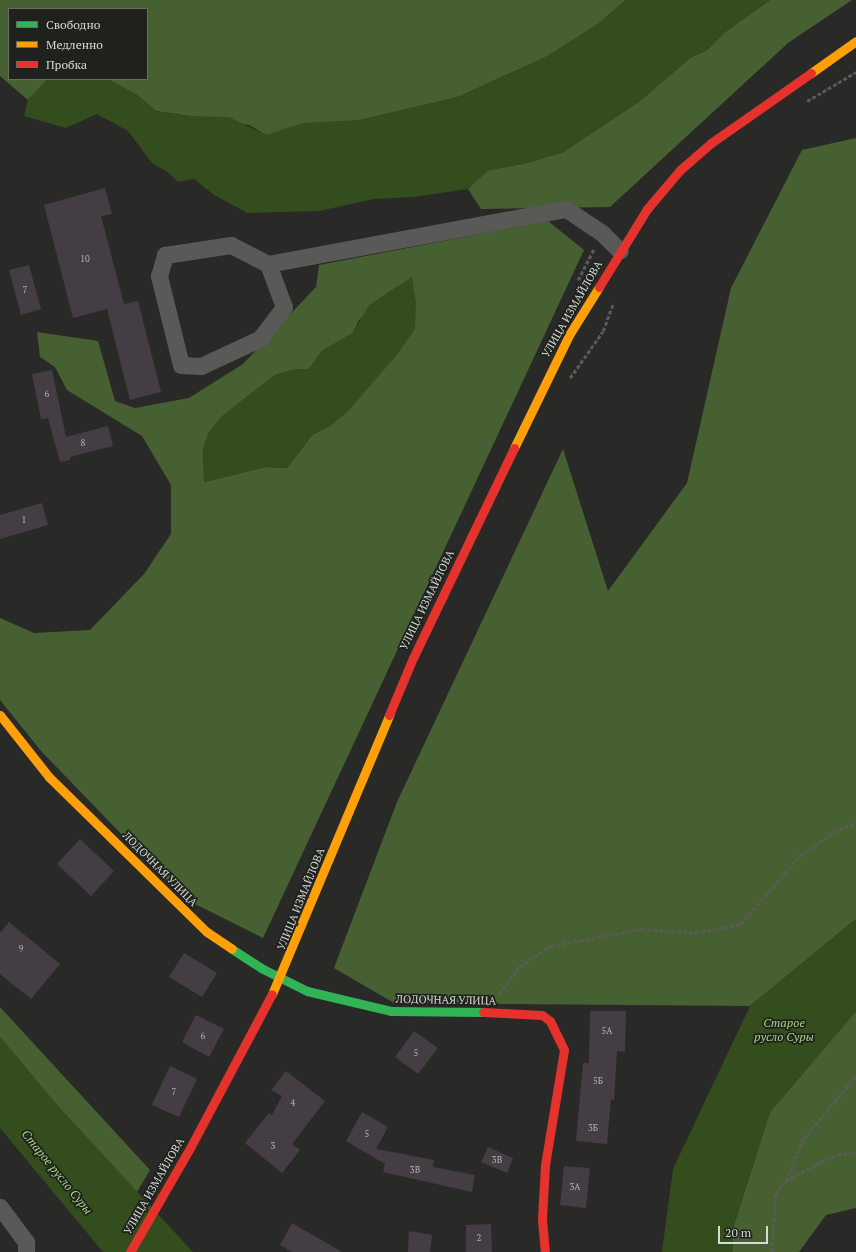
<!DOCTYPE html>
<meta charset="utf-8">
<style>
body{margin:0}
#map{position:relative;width:856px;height:1252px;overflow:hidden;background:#292a28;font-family:"PT Serif",serif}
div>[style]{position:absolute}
.forest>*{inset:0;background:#466032}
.water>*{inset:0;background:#344d1d}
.building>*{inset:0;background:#453d44}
.path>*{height:2.5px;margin-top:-1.25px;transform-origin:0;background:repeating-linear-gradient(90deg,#5a5b59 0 4px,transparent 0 6px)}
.street>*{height:17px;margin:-8.5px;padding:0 8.5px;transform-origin:8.5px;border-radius:8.5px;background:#595a58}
.fast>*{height:9px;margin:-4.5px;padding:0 4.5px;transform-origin:4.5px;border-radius:4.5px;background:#30b455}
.slow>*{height:9px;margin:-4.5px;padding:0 4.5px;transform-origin:4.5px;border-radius:4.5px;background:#ff9f0a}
.jam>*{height:9px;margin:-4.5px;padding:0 4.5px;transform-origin:4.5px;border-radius:4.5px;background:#e5322d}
span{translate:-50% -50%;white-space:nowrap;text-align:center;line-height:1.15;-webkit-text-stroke:3.5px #1f211d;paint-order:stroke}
.number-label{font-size:9px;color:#b3b3b2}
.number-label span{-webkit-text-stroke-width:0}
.street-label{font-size:11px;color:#d8dad7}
.water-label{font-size:12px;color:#a8d687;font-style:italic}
.legend{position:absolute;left:8px;top:8px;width:140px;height:72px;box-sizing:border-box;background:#1f211d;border:1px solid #696b67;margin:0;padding:5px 7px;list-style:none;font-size:12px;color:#d8dad7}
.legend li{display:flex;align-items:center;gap:8px;height:20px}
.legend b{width:20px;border:1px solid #696b67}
.scale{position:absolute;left:718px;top:1226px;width:50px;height:18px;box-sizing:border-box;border:2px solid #d8dad7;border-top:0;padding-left:5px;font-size:12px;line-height:14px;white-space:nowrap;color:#d8dad7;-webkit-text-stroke:3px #1f211d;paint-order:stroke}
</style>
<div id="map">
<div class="forest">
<div style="clip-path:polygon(0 0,626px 0,598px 24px,546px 57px,458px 97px,360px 120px,266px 135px,249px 125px,156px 111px,137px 95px,107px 79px,147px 79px,147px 9px,9px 9px,9px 79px,48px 79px,28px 100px,0 76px)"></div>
<div style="clip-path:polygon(770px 0,852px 0,788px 43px,610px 207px,481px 209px,468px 189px,488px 170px,523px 164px,563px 152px,640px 101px,690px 58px,707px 50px,725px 32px)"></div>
<div style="clip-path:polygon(856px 138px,856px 919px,750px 1006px,394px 1003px,334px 968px,397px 802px,563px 449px,608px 591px,687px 483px,731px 288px,802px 150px)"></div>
<div style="clip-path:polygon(evenodd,548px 221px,584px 250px,263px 938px,183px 898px,42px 752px,0 700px,0 618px,34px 633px,90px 630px,144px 574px,171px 534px,171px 485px,142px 436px,67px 390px,55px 367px,40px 357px,37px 332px,98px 341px,115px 401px,135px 408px,189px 398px,243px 364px,316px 287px,319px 265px,548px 221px,396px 287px,403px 344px,348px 411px,331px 425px,312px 435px,287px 468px,265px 467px,204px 482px,203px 449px,244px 399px,275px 375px,292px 370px,309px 369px,322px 351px,353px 333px,359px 320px,396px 287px)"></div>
<div style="clip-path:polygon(0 1007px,150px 1170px,137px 1192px,55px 1103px,0 1037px)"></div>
<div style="clip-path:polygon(856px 1011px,856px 1208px,826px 1215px,799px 1252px,733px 1252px,733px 1228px,770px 1112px)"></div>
</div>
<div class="water">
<div style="clip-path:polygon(626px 0,770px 0,725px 32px,707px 50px,690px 58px,640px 101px,563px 152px,523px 164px,488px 170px,468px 189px,413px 197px,374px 199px,319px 211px,248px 213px,214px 195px,194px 179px,178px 182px,168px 172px,153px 164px,128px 131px,97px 114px,66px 128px,24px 116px,28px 100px,48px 79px,107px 79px,137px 95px,156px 111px,188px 116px,229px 117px,266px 135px,302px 123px,360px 120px,458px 97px,484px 85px,546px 57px,598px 24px)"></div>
<div style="clip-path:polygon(412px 277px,416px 302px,415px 329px,396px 356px,348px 411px,331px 425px,312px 435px,287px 468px,265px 467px,204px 482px,203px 448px,209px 432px,223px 415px,275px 375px,292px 370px,309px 369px,322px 351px,353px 333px,369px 305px)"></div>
<div style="clip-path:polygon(856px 919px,856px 1011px,770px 1112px,733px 1228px,733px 1252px,662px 1252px,673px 1169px,750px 1006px)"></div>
<div style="clip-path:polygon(0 1037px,55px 1103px,193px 1252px,103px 1252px,0 1128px)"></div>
</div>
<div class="building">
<div style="clip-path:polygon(105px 188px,112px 214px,101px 216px,124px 304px,138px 301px,161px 392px,130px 400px,107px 309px,73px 318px,44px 205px)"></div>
<div style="clip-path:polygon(29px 265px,41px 309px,21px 315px,9px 270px)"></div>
<div style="clip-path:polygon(52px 370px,66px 437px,108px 426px,113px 446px,70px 457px,70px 460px,60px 462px,48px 418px,41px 419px,32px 374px)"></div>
<div style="clip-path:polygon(42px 503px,48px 525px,0 539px,0 515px)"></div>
<div style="clip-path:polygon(80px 839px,114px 871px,91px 896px,57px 864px)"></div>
<div style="clip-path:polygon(9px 922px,60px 964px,31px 999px,0 974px,0 933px)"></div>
<div style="clip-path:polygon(184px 953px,217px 973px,202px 997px,169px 977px)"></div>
<div style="clip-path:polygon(590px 1011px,626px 1011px,625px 1052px,617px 1051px,614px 1100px,611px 1099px,607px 1144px,576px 1141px,583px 1063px,589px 1063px)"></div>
<div style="clip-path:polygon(196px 1015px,224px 1029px,209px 1057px,182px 1042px)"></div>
<div style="clip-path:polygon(414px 1031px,438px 1048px,418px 1074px,395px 1057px)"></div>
<div style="clip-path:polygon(170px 1066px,197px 1079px,179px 1117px,152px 1105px)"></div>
<div style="clip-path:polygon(286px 1071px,325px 1101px,292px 1144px,300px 1150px,282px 1173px,245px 1143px,269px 1113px,272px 1115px,282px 1096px,271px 1090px)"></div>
<div style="clip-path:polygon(362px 1112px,388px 1127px,376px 1149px,434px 1160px,433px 1167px,475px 1175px,472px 1192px,383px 1172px,385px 1164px,346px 1141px)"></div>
<div style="clip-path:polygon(488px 1147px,513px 1158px,507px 1173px,481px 1162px)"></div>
<div style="clip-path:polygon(564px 1166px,590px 1168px,586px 1208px,560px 1205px)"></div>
<div style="clip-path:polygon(292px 1223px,342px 1252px,292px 1252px,280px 1245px)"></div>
<div style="clip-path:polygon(491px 1224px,492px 1252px,466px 1252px,466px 1225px)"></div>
<div style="clip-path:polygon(409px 1231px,432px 1235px,430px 1252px,408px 1252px)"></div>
</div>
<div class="path">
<div style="left:807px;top:101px;width:57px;rotate:-30.6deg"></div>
<div style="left:578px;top:280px;width:35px;rotate:-63deg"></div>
<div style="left:570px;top:378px;width:57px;rotate:-54.9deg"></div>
<div style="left:603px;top:331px;width:30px;rotate:-70deg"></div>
<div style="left:499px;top:994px;width:34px;rotate:-53deg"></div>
<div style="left:519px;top:967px;width:37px;rotate:-34deg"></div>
<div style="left:550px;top:946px;width:93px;rotate:-10.6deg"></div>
<div style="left:641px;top:929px;width:54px;rotate:4.2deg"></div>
<div style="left:695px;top:933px;width:47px;rotate:-11.1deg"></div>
<div style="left:741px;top:924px;width:89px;rotate:-49.5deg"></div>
<div style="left:799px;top:856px;width:48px;rotate:-34deg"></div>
<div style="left:839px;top:829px;width:18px;rotate:-19deg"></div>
<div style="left:786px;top:1181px;width:45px;rotate:-68deg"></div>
<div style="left:803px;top:1139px;width:82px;rotate:-49.9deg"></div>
<div style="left:772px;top:1252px;width:57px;rotate:-87deg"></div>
<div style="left:775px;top:1195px;width:17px;rotate:-54deg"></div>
<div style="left:785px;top:1181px;width:40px;rotate:-28deg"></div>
<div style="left:820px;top:1162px;width:18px;rotate:-22deg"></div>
<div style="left:837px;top:1155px;width:19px;rotate:-9deg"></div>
</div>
<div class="street">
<div style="left:268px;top:264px;width:46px;rotate:69.6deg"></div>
<div style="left:284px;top:307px;width:39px;rotate:127deg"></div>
<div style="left:261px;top:338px;width:66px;rotate:155deg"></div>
<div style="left:201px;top:366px;width:20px;rotate:-177deg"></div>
<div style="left:181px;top:365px;width:92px;rotate:-103.9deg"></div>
<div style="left:159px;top:276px;width:22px;rotate:-74deg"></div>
<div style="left:165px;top:255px;width:67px;rotate:-8.6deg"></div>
<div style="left:231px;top:245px;width:42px;rotate:27.2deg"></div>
<div style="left:268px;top:264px;width:303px;rotate:-10.5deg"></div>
<div style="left:566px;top:209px;width:43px;rotate:33.7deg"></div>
<div style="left:602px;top:233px;width:25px;rotate:45deg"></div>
<div style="left:0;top:1207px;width:44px;rotate:53.4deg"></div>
<div style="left:26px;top:1242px;width:10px;rotate:90deg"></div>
</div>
<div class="fast">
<div style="left:232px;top:949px;width:35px;rotate:33deg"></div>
<div style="left:261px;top:968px;width:51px;rotate:26.6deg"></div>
<div style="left:307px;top:991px;width:86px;rotate:13.4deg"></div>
<div style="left:391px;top:1011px;width:92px;rotate:0.6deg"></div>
</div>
<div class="slow">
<div style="left:811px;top:73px;width:55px;rotate:-35.4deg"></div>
<div style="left:514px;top:448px;width:126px;rotate:-64deg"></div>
<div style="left:569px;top:335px;width:57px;rotate:-58deg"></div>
<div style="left:0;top:715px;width:79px;rotate:51.7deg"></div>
<div style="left:49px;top:777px;width:221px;rotate:44.5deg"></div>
<div style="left:207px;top:932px;width:30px;rotate:34deg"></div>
<div style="left:272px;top:994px;width:303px;rotate:-67.2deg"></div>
</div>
<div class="jam">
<div style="left:599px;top:287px;width:92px;rotate:-58.4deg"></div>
<div style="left:647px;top:209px;width:51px;rotate:-49.8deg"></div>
<div style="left:680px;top:170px;width:41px;rotate:-41.1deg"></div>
<div style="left:711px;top:143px;width:122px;rotate:-35deg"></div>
<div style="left:389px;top:715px;width:62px;rotate:-67.2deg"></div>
<div style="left:413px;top:658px;width:233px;rotate:-64.3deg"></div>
<div style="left:483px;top:1012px;width:59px;rotate:2.9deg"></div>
<div style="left:542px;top:1015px;width:10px;rotate:37deg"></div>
<div style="left:550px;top:1021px;width:32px;rotate:64deg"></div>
<div style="left:564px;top:1050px;width:117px;rotate:99.4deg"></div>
<div style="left:545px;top:1165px;width:54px;rotate:93.2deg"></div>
<div style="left:542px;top:1219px;width:33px;rotate:85deg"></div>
<div style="left:130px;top:1252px;width:120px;rotate:-60deg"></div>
<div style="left:190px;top:1148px;width:174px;rotate:-62deg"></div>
</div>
<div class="number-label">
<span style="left:85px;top:259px">10</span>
<span style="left:25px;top:290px">7</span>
<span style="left:47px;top:394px">6</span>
<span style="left:83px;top:443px">8</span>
<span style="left:24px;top:520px">1</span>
<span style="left:21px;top:949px">9</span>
<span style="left:607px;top:1031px">5А</span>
<span style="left:203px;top:1036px">6</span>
<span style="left:416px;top:1053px">5</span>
<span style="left:598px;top:1081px">5Б</span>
<span style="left:174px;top:1092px">7</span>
<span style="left:293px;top:1103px">4</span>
<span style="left:593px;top:1128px">3Б</span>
<span style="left:367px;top:1134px">5</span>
<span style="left:273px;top:1146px">3</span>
<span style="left:497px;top:1160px">3В</span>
<span style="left:415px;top:1170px">3В</span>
<span style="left:575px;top:1187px">3А</span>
<span style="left:479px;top:1238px">2</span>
</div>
<div class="street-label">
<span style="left:572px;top:309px;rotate:-60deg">УЛИЦА ИЗМАЙЛОВА</span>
<span style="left:427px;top:600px;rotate:-64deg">УЛИЦА ИЗМАЙЛОВА</span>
<span style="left:160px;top:869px;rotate:45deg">ЛОДОЧНАЯ УЛИЦА</span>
<span style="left:301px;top:899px;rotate:-68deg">УЛИЦА ИЗМАЙЛОВА</span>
<span style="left:446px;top:1000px;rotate:1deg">ЛОДОЧНАЯ УЛИЦА</span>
<span style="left:154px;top:1186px;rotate:-60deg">УЛИЦА ИЗМАЙЛОВА</span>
</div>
<div class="water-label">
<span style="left:784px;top:1030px">Старое<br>русло Суры</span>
<span style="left:57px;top:1172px;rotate:51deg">Старое русло Суры</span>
</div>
<ul class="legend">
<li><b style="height:5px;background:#30b455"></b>Свободно</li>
<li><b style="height:5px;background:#ff9f0a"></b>Медленно</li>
<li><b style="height:5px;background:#e5322d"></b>Пробка</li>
</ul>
<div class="scale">20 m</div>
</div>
